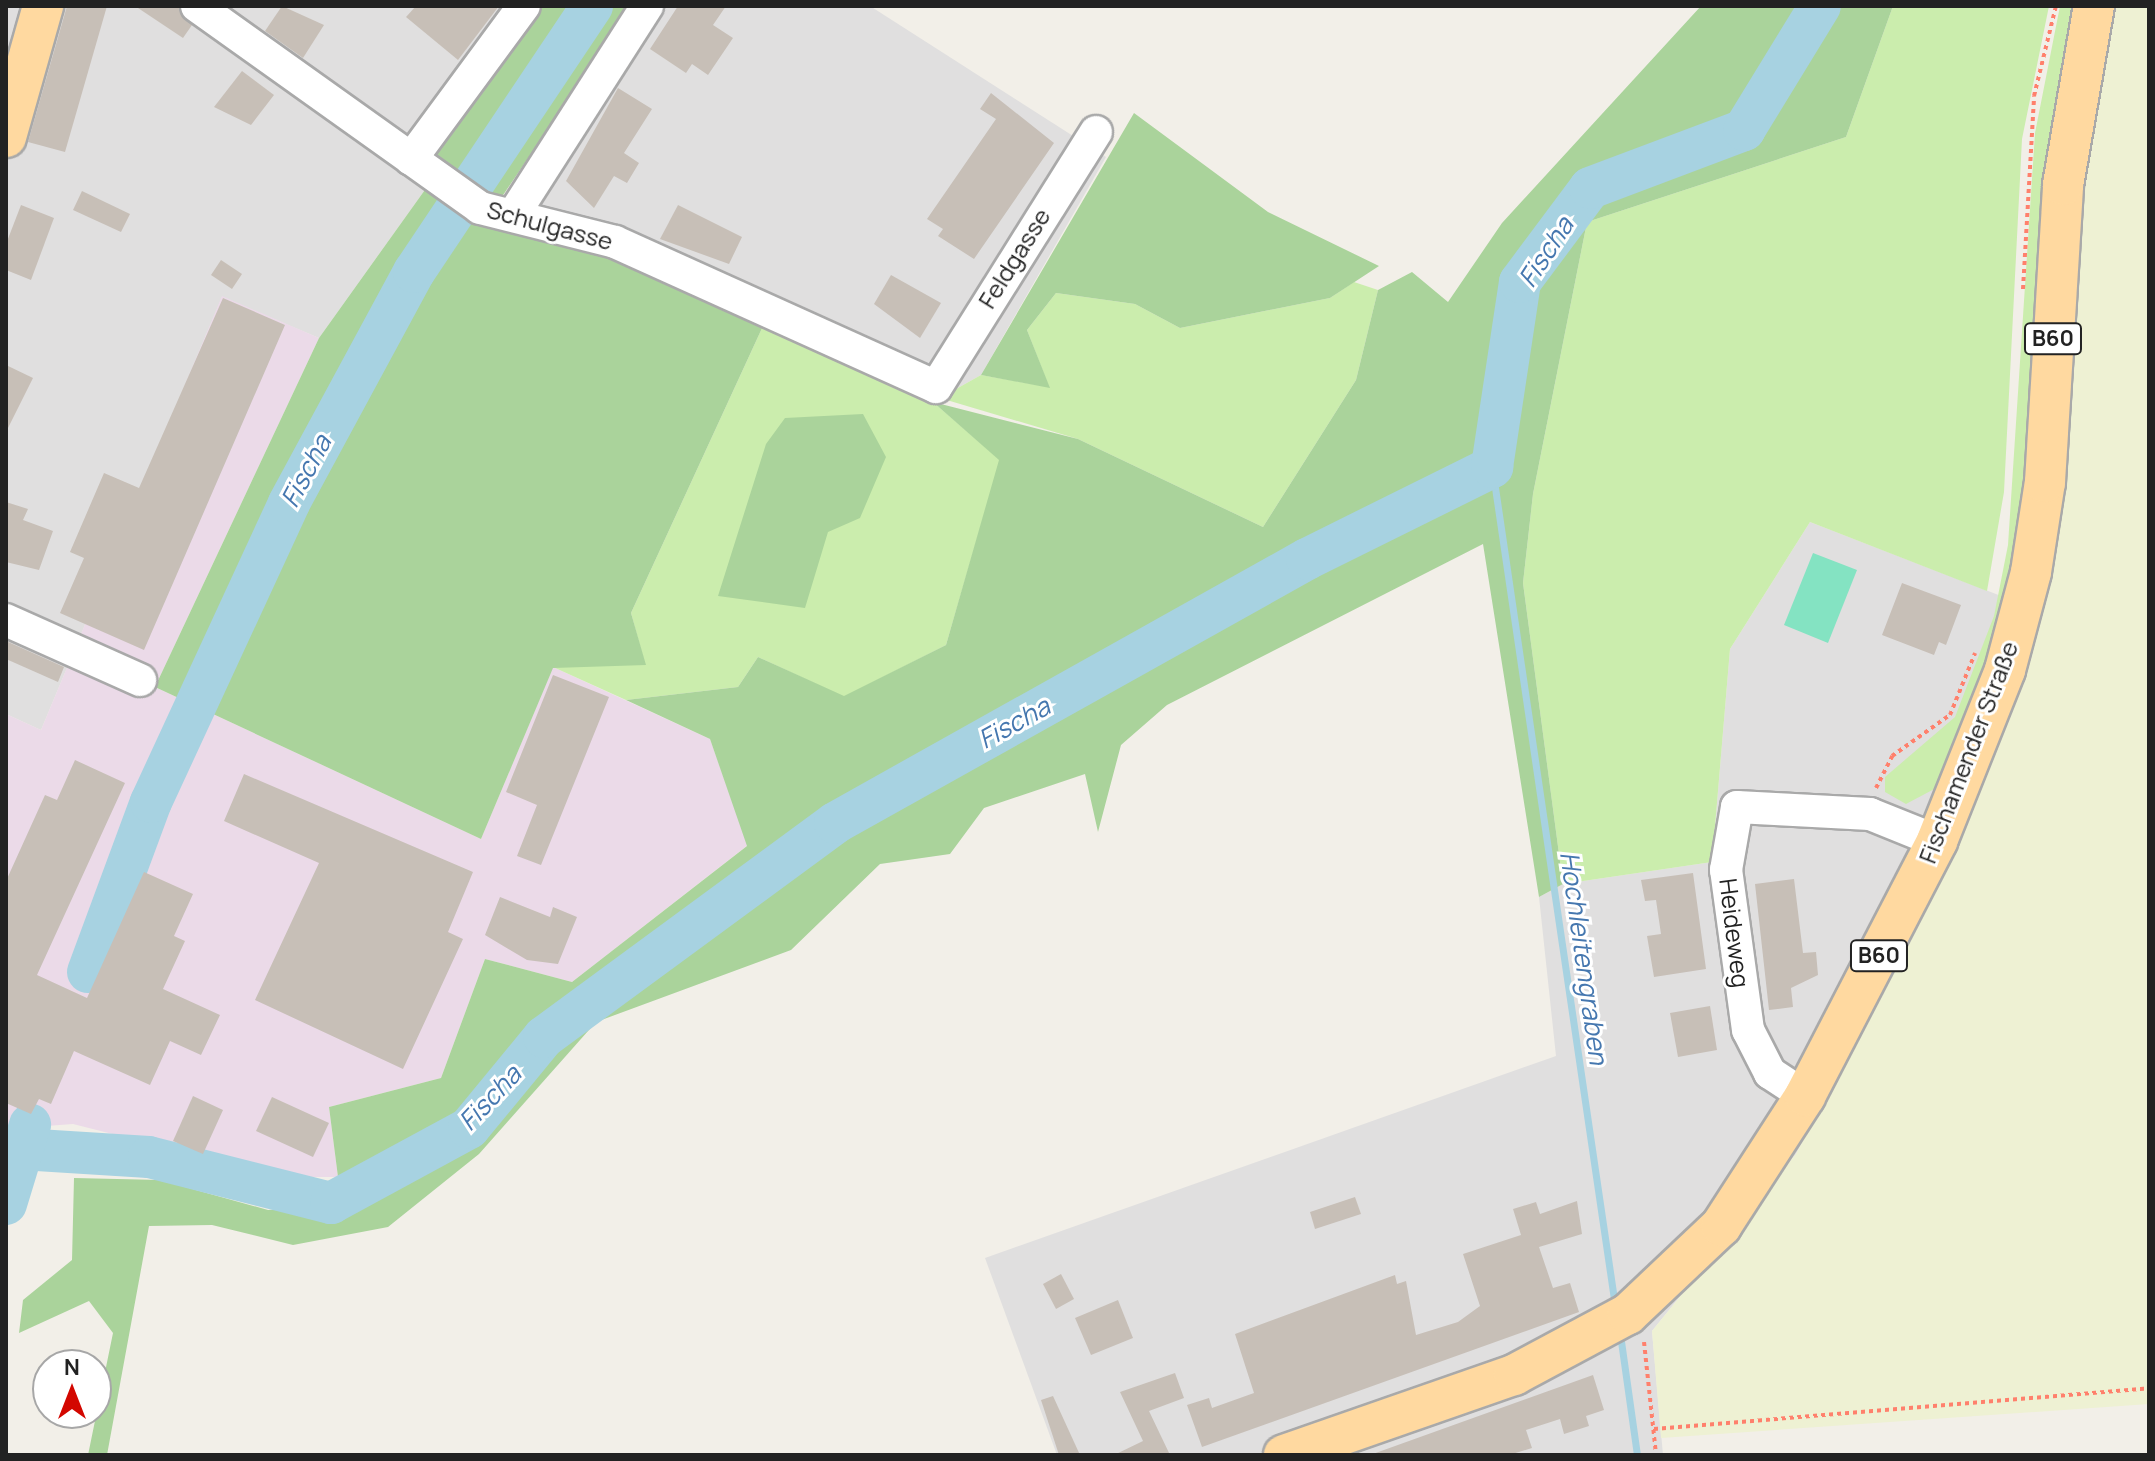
<!DOCTYPE html>
<meta charset="utf-8">
<style>
body{margin:0}
#map{position:relative;width:2155px;height:1461px;overflow:hidden;background:#f2efe8;font-family:Manrope,sans-serif}
div>[style]{position:absolute}
.residential>*{inset:0;background:#e0dfdf}
.industrial>*{inset:0;background:#ebdae8}
.farmland>*{inset:0;background:#eef1d3}
.grass>*{inset:0;background:#cbedad}
.forest>*{inset:0;background:#aad39b}
.pitch>*{inset:0;background:#84e3c2}
.stream>*{height:7px;margin:-3.5px;padding:0 3.5px;transform-origin:3.5px;border-radius:3.5px;background:#a7d2e1}
.river>*{height:42px;margin:-21px;padding:0 21px;transform-origin:21px;border-radius:21px;background:#a7d2e1}
.building>*{inset:0;background:#c7bfb7}
.path>*{height:4px;margin-top:-2px;transform-origin:0;background:repeating-linear-gradient(90deg,#ff806c 0 4px,transparent 0 8px)}
.roads{filter:drop-shadow(2px 0 #a9a9a9) drop-shadow(-2px 0 #a9a9a9) drop-shadow(0 2px #a9a9a9) drop-shadow(0 -2px #a9a9a9)}
.minor>*{height:32px;margin:-16px;padding:0 16px;transform-origin:16px;border-radius:16px;background:#fff}
.major>*{height:40px;margin:-20px;padding:0 20px;transform-origin:20px;border-radius:20px;background:#ffd9a0}
span{translate:-50% -50%;white-space:nowrap;text-align:center;line-height:1.15;-webkit-text-stroke:6px #fff;paint-order:stroke}
.shield-label span{padding:2px 6px;background:#fff;border:2px solid;border-radius:6px;-webkit-text-stroke-width:0}
.shield-label{font-size:22px;color:#222;font-weight:700}
.street-label{font-size:24px;color:#222}
.water-label{font-size:26px;color:#4577af;font-style:italic}
.frame{position:absolute;inset:0;border:8px solid #222;pointer-events:none}
.north{position:absolute;left:32px;top:1349px;width:80px;height:80px;box-sizing:border-box;background:#fff;border:2px solid #a7a7a7;border-radius:50%;rotate:0deg;font-size:22px;font-weight:700;line-height:32px;text-align:center;color:#222}
.north::after{content:'';display:block;margin:auto;width:28px;height:36px;background:#d30700;clip-path:polygon(50% 0,100% 100%,50% 72%,0 100%)}
</style>
<div id="map">
<div class="residential">
<div style="clip-path:polygon(6px 6px,538px 6px,427px 187px,319px 338px,222px 297px,41px 730px,6px 714px)"></div>
<div style="clip-path:polygon(636px 6px,870px 6px,1106px 157px,981px 375px,933px 402px,500px 214px)"></div>
<div style="clip-path:polygon(1810px 522px,2037px 610px,1957px 850px,1796px 1154px,1652px 1331px,1663px 1455px,1057px 1455px,985px 1258px,1556px 1056px,1539px 897px,1563px 884px,1712px 862px,1730px 649px)"></div>
</div>
<div class="industrial">
<div style="clip-path:polygon(222px 296px,319px 338px,155px 687px,481px 839px,553px 667px,710px 739px,748px 845px,572px 982px,485px 959px,441px 1078px,329px 1107px,338px 1177px,283px 1177px,73px 1124px,6px 1129px,6px 714px,41px 730px)"></div>
</div>
<div class="farmland">
<div style="clip-path:polygon(2109px 6px,2149px 6px,2149px 1404px,1661px 1438px,1652px 1331px,1796px 1154px,1957px 850px,2037px 610px,2077px 174px)"></div>
</div>
<div class="grass">
<div style="clip-path:polygon(1893px 6px,2049px 6px,2022px 139px,2004px 492px,1987px 591px,1810px 522px,1730px 649px,1712px 862px,1563px 884px,1523px 583px,1533px 494px,1587px 222px,1846px 137px)"></div>
<div style="clip-path:polygon(2060px 6px,2081px 6px,2036px 423px,1999px 645px,1940px 786px,1906px 804px,1885px 792px,1885px 777px,1955px 717px,1994px 616px,2008px 545px,2035px 133px)"></div>
<div style="clip-path:polygon(1354px 282px,1378px 290px,1356px 380px,1263px 527px,1078px 439px,940px 398px,981px 375px,1049px 387px,1027px 330px,1056px 293px,1135px 304px,1180px 328px,1330px 298px)"></div>
<div style="clip-path:polygon(763px 326px,933px 402px,1000px 460px,946px 645px,844px 697px,758px 657px,738px 687px,626px 700px,553px 667px,645px 664px,631px 613px)"></div>
</div>
<div class="forest">
<div style="clip-path:polygon(538px 6px,631px 6px,495px 207px,763px 326px,631px 613px,646px 665px,553px 668px,481px 839px,155px 687px,319px 338px,427px 187px,435px 156px)"></div>
<div style="clip-path:polygon(1701px 6px,1893px 6px,1846px 137px,1587px 222px,1533px 494px,1523px 583px,1563px 884px,1539px 897px,1483px 544px,1167px 705px,1121px 745px,1098px 832px,1085px 774px,984px 808px,950px 854px,880px 864px,791px 950px,596px 1022px,479px 1154px,388px 1227px,293px 1245px,212px 1225px,149px 1226px,107px 1455px,88px 1455px,113px 1333px,89px 1301px,19px 1333px,23px 1300px,72px 1260px,74px 1178px,160px 1180px,268px 1210px,350px 1205px,338px 1177px,329px 1107px,441px 1078px,485px 959px,572px 982px,747px 846px,710px 739px,626px 700px,738px 687px,758px 657px,844px 696px,946px 645px,999px 460px,933px 402px,1078px 439px,1263px 527px,1356px 380px,1378px 290px,1412px 272px,1448px 302px,1502px 223px)"></div>
<div style="clip-path:polygon(1134px 113px,1268px 212px,1379px 266px,1330px 298px,1180px 328px,1135px 304px,1056px 293px,1027px 330px,1050px 388px,981px 375px)"></div>
<div style="clip-path:polygon(863px 414px,886px 457px,860px 518px,828px 532px,805px 608px,718px 596px,766px 444px,785px 418px)"></div>
</div>
<div class="pitch">
<div style="clip-path:polygon(1813px 553px,1857px 570px,1828px 643px,1784px 625px)"></div>
</div>
<div class="stream">
<div style="left:1492px;top:467px;width:848px;rotate:81.66deg"></div>
<div style="left:1620px;top:1334px;width:122px;rotate:82deg"></div>
</div>
<div class="river">
<div style="left:88px;top:972px;width:181px;rotate:-69.7deg"></div>
<div style="left:151px;top:802px;width:329px;rotate:-65.2deg"></div>
<div style="left:289px;top:503px;width:263px;rotate:-61.6deg"></div>
<div style="left:414px;top:272px;width:320px;rotate:-56.2deg"></div>
<div style="left:21px;top:1149px;width:128px;rotate:3.6deg"></div>
<div style="left:149px;top:1157px;width:188px;rotate:14.2deg"></div>
<div style="left:331px;top:1203px;width:157px;rotate:-28.5deg"></div>
<div style="left:469px;top:1128px;width:118px;rotate:-50.5deg"></div>
<div style="left:544px;top:1037px;width:361px;rotate:-36.3deg"></div>
<div style="left:835px;top:823px;width:541px;rotate:-29.22deg"></div>
<div style="left:1307px;top:559px;width:207px;rotate:-26.4deg"></div>
<div style="left:1492px;top:467px;width:187px;rotate:-81.4deg"></div>
<div style="left:1520px;top:282px;width:117px;rotate:-53.3deg"></div>
<div style="left:1590px;top:188px;width:165px;rotate:-20.6deg"></div>
<div style="left:1744px;top:130px;width:145px;rotate:-58.5deg"></div>
<div style="left:6px;top:1204px;width:83px;rotate:-73.1deg"></div>
</div>
<div class="building">
<div style="clip-path:polygon(67px 6px,107px 6px,65px 152px,28px 142px)"></div>
<div style="clip-path:polygon(135px 6px,178px 6px,192px 25px,183px 38px)"></div>
<div style="clip-path:polygon(282px 6px,324px 25px,303px 58px,265px 31px)"></div>
<div style="clip-path:polygon(416px 6px,499px 6px,458px 60px,406px 17px)"></div>
<div style="clip-path:polygon(678px 6px,726px 6px,713px 25px,733px 38px,708px 75px,692px 64px,686px 73px,650px 49px)"></div>
<div style="clip-path:polygon(242px 71px,274px 95px,251px 125px,214px 107px)"></div>
<div style="clip-path:polygon(618px 88px,652px 109px,624px 153px,639px 163px,627px 183px,614px 176px,594px 208px,566px 181px)"></div>
<div style="clip-path:polygon(991px 93px,1054px 143px,974px 259px,938px 236px,943px 229px,927px 219px,996px 119px,980px 109px)"></div>
<div style="clip-path:polygon(82px 191px,130px 214px,121px 232px,73px 210px)"></div>
<div style="clip-path:polygon(21px 205px,54px 218px,31px 280px,6px 270px,6px 244px)"></div>
<div style="clip-path:polygon(678px 205px,742px 237px,729px 264px,660px 239px)"></div>
<div style="clip-path:polygon(221px 260px,242px 274px,232px 289px,211px 275px)"></div>
<div style="clip-path:polygon(891px 275px,941px 303px,920px 338px,874px 304px)"></div>
<div style="clip-path:polygon(223px 298px,285px 325px,144px 650px,60px 613px,84px 558px,70px 552px,104px 473px,139px 488px)"></div>
<div style="clip-path:polygon(6px 365px,33px 378px,6px 432px)"></div>
<div style="clip-path:polygon(6px 502px,28px 509px,23px 520px,53px 531px,39px 570px,6px 562px)"></div>
<div style="clip-path:polygon(1902px 583px,1961px 605px,1946px 645px,1939px 642px,1934px 655px,1882px 635px)"></div>
<div style="clip-path:polygon(6px 641px,64px 667px,58px 682px,6px 659px)"></div>
<div style="clip-path:polygon(553px 675px,609px 697px,541px 865px,517px 856px,537px 805px,506px 792px)"></div>
<div style="clip-path:polygon(75px 760px,125px 783px,37px 975px,87px 998px,144px 872px,193px 894px,174px 936px,185px 941px,163px 989px,220px 1015px,201px 1055px,170px 1041px,150px 1085px,74px 1051px,51px 1104px,39px 1099px,31px 1114px,6px 1103px,6px 881px,45px 795px,57px 800px)"></div>
<div style="clip-path:polygon(244px 774px,473px 872px,448px 932px,463px 939px,403px 1069px,255px 1000px,319px 863px,224px 821px)"></div>
<div style="clip-path:polygon(1693px 873px,1706px 969px,1654px 977px,1647px 936px,1661px 934px,1656px 900px,1645px 901px,1641px 880px)"></div>
<div style="clip-path:polygon(1794px 879px,1803px 953px,1816px 952px,1818px 975px,1791px 988px,1793px 1007px,1769px 1010px,1755px 884px)"></div>
<div style="clip-path:polygon(500px 897px,550px 917px,553px 907px,577px 917px,558px 964px,527px 960px,485px 935px)"></div>
<div style="clip-path:polygon(1710px 1006px,1717px 1050px,1678px 1057px,1670px 1013px)"></div>
<div style="clip-path:polygon(193px 1096px,223px 1110px,203px 1154px,173px 1141px)"></div>
<div style="clip-path:polygon(272px 1097px,329px 1123px,313px 1157px,256px 1131px)"></div>
<div style="clip-path:polygon(1355px 1197px,1361px 1214px,1315px 1229px,1310px 1212px)"></div>
<div style="clip-path:polygon(1577px 1201px,1582px 1234px,1539px 1247px,1553px 1288px,1570px 1283px,1579px 1312px,1202px 1447px,1187px 1405px,1209px 1398px,1212px 1408px,1254px 1393px,1235px 1334px,1395px 1275px,1397px 1284px,1406px 1281px,1416px 1335px,1458px 1322px,1480px 1306px,1463px 1254px,1521px 1235px,1513px 1209px,1536px 1202px,1540px 1214px)"></div>
<div style="clip-path:polygon(1061px 1274px,1074px 1299px,1056px 1309px,1043px 1284px)"></div>
<div style="clip-path:polygon(1118px 1300px,1133px 1338px,1091px 1355px,1075px 1318px)"></div>
<div style="clip-path:polygon(1175px 1373px,1184px 1398px,1149px 1411px,1170px 1455px,1114px 1455px,1143px 1441px,1120px 1392px)"></div>
<div style="clip-path:polygon(1593px 1375px,1604px 1410px,1586px 1416px,1589px 1426px,1564px 1434px,1560px 1419px,1526px 1430px,1532px 1448px,1509px 1455px,1370px 1455px)"></div>
<div style="clip-path:polygon(1053px 1396px,1080px 1455px,1059px 1455px,1041px 1400px)"></div>
</div>
<div class="path">
<div style="left:2023px;top:289px;width:193px;rotate:-86.7deg"></div>
<div style="left:2034px;top:96px;width:93px;rotate:-76.3deg"></div>
<div style="left:1876px;top:788px;width:36px;rotate:-63deg"></div>
<div style="left:1892px;top:756px;width:71px;rotate:-35.3deg"></div>
<div style="left:1950px;top:715px;width:67px;rotate:-68deg"></div>
<div style="left:1644px;top:1342px;width:114px;rotate:83.9deg"></div>
<div style="left:1654px;top:1429px;width:497px;rotate:-4.7deg"></div>
</div>
<div class="roads">
<div class="minor">
<div style="left:197px;top:6px;width:348px;rotate:35.5deg"></div>
<div style="left:480px;top:208px;width:139px;rotate:14.1deg"></div>
<div style="left:615px;top:242px;width:352px;rotate:24.3deg"></div>
<div style="left:936px;top:387px;width:301px;rotate:-57.9deg"></div>
<div style="left:411px;top:159px;width:190px;rotate:-53.6deg"></div>
<div style="left:514px;top:214px;width:247px;rotate:-57.4deg"></div>
<div style="left:6px;top:620px;width:147px;rotate:24.1deg"></div>
<div style="left:1805px;top:1096px;width:42px;rotate:-146.7deg"></div>
<div style="left:1770px;top:1073px;width:48px;rotate:-117.1deg"></div>
<div style="left:1748px;top:1030px;width:162px;rotate:-97.8deg"></div>
<div style="left:1726px;top:870px;width:64px;rotate:-80.1deg"></div>
<div style="left:1737px;top:807px;width:133px;rotate:3deg"></div>
<div style="left:1870px;top:814px;width:72px;rotate:21.9deg"></div>
</div>
<div class="major">
<div style="left:6px;top:137px;width:136px;rotate:-74.2deg"></div>
<div style="left:1284px;top:1455px;width:244px;rotate:-19.2deg"></div>
<div style="left:1514px;top:1375px;width:129px;rotate:-28.2deg"></div>
<div style="left:1628px;top:1314px;width:128px;rotate:-43.4deg"></div>
<div style="left:1721px;top:1226px;width:155px;rotate:-57.1deg"></div>
<div style="left:1805px;top:1096px;width:287px;rotate:-62.6deg"></div>
<div style="left:1937px;top:841px;width:184px;rotate:-68.3deg"></div>
<div style="left:2005px;top:670px;width:101px;rotate:-75.1deg"></div>
<div style="left:2031px;top:572px;width:91px;rotate:-81.2deg"></div>
<div style="left:2045px;top:482px;width:298px;rotate:-86.5deg"></div>
<div style="left:2063px;top:185px;width:182px;rotate:-80.2deg"></div>
</div>
</div>
<div class="shield-label">
<span style="left:2053px;top:339px">B60</span>
<span style="left:1879px;top:956px">B60</span>
</div>
<div class="street-label">
<span style="left:550px;top:225px;rotate:15deg">Schulgasse</span>
<span style="left:1014px;top:258px;rotate:-58deg">Feldgasse</span>
<span style="left:1968px;top:752px;rotate:-69deg">Fischamender Straße</span>
<span style="left:1735px;top:933px;rotate:83deg">Heideweg</span>
</div>
<div class="water-label">
<span style="left:1546px;top:252px;rotate:-57deg">Fischa</span>
<span style="left:306px;top:471px;rotate:-62deg">Fischa</span>
<span style="left:1014px;top:723px;rotate:-29deg">Fischa</span>
<span style="left:1584px;top:958px;rotate:82deg">Hochleitengraben</span>
<span style="left:490px;top:1098px;rotate:-47deg">Fischa</span>
</div>
<div class="frame"></div>
<div class="north">N</div>
</div>
